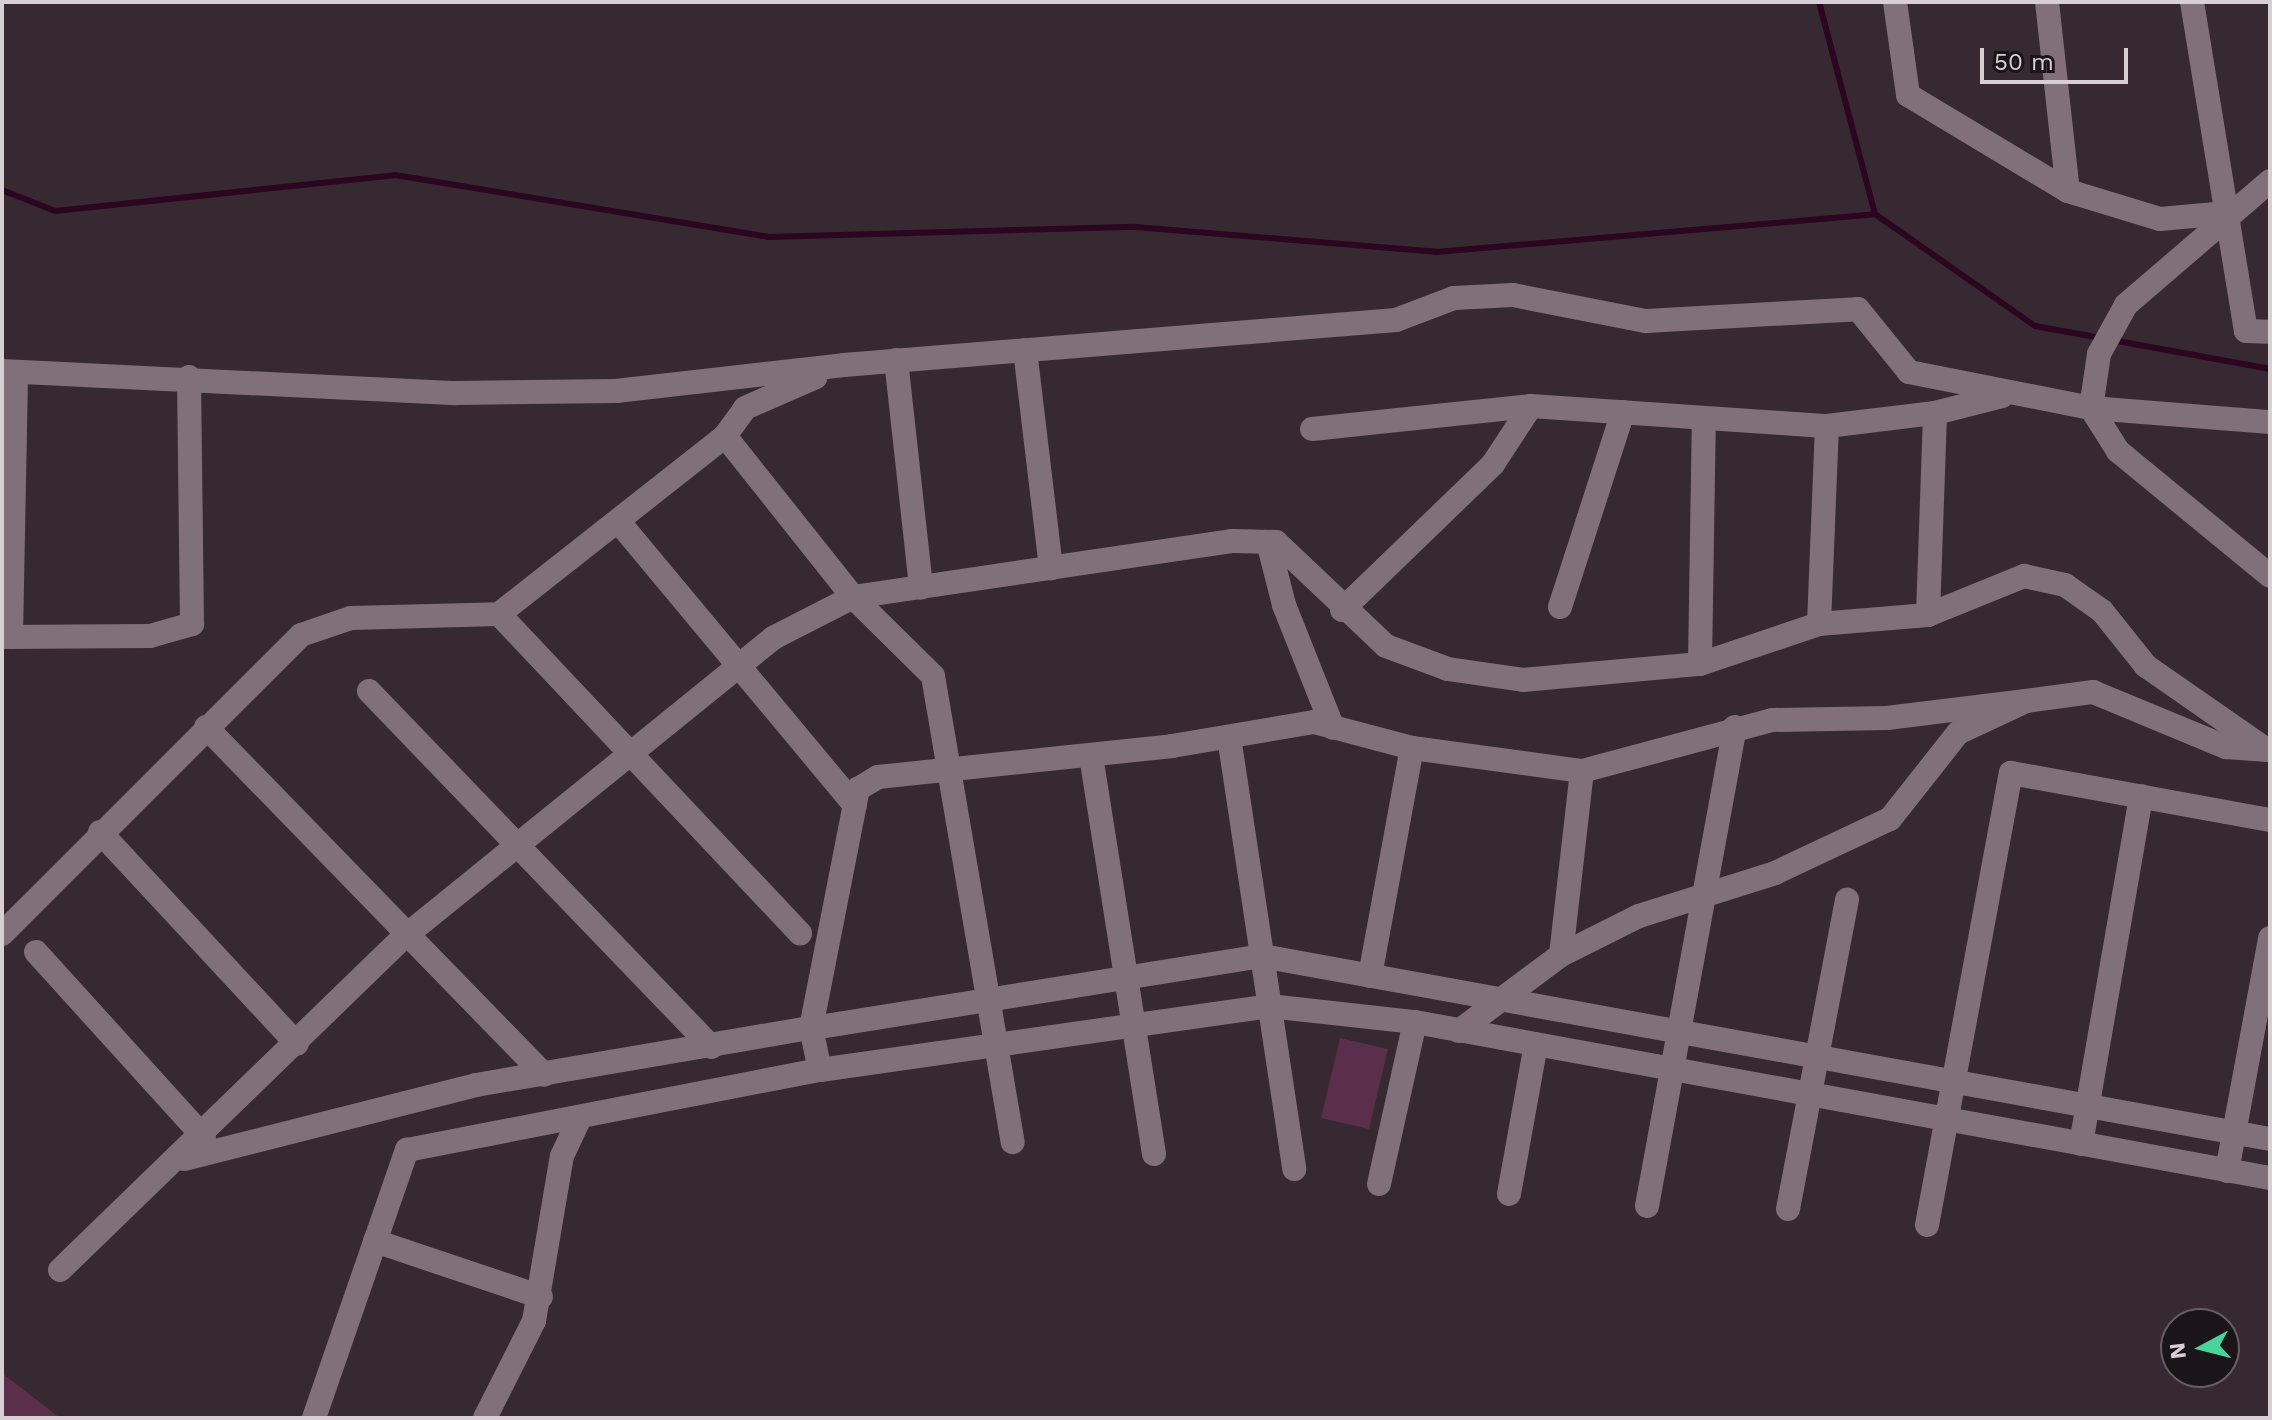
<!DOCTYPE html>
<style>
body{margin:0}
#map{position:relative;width:2272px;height:1420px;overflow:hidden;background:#372931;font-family:"Work Sans",sans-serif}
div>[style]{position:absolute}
.green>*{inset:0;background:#5b2e4b}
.stream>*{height:6px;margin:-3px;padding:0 3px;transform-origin:3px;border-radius:3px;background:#2c0520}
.minor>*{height:24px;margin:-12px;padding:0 12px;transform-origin:12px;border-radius:12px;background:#81707a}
span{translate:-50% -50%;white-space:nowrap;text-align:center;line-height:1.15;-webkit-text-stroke:8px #1b1418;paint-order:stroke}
.frame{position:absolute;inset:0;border:4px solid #d8cfd4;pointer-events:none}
.north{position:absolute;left:2160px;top:1308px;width:80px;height:80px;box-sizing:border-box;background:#1b1418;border:2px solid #675f63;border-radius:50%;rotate:263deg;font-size:22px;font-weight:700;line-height:32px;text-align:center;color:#d8cfd4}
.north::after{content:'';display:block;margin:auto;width:28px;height:36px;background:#49d49c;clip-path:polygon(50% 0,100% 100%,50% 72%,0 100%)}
.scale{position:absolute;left:1980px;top:48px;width:148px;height:36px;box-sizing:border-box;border:4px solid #d8cfd4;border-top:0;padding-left:10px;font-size:24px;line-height:28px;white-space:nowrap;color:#d8cfd4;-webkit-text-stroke:6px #1b1418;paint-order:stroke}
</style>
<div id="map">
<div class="green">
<div style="clip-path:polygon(1340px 1038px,1388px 1049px,1369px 1129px,1321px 1118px)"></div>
<div style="clip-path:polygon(2px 1373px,60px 1418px,2px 1418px)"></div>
</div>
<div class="stream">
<div style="left:1819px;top:2px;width:219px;rotate:75.2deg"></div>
<div style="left:2px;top:190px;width:57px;rotate:21.6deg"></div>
<div style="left:55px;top:211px;width:342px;rotate:-6deg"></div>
<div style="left:395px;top:175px;width:378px;rotate:9.4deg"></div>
<div style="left:768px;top:237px;width:367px;rotate:-1.6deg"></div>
<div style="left:1135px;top:227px;width:302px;rotate:4.7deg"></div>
<div style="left:1436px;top:252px;width:441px;rotate:-4.9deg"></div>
<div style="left:1875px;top:214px;width:195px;rotate:35deg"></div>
<div style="left:2035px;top:326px;width:67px;rotate:10.3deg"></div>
<div style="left:2112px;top:340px;width:161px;rotate:10.4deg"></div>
</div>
<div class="minor">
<div style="left:1895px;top:2px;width:94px;rotate:82deg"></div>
<div style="left:1908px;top:95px;width:187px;rotate:31deg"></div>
<div style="left:2068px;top:191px;width:96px;rotate:16.9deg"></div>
<div style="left:2160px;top:219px;width:67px;rotate:-5.1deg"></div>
<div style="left:2047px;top:2px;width:190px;rotate:83.7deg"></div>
<div style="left:2192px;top:2px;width:333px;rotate:80.7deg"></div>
<div style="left:2246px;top:331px;width:24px;rotate:2deg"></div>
<div style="left:2270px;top:181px;width:190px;rotate:139.3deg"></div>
<div style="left:2126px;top:305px;width:56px;rotate:118.9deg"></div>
<div style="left:2099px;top:354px;width:55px;rotate:98.4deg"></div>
<div style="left:2091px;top:408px;width:51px;rotate:57.9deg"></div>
<div style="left:2118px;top:451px;width:197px;rotate:39.4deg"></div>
<div style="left:1025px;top:350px;width:220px;rotate:83.2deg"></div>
<div style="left:896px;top:360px;width:229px;rotate:83.7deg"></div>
<div style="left:2px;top:371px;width:455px;rotate:2.8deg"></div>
<div style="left:456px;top:393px;width:160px;rotate:-0.7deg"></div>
<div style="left:616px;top:391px;width:229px;rotate:-6.5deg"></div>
<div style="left:844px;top:365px;width:554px;rotate:-4.66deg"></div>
<div style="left:1396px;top:320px;width:62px;rotate:-20.8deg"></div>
<div style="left:1454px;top:298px;width:59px;rotate:-2.9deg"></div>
<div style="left:1513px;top:295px;width:136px;rotate:11.1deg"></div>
<div style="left:1646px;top:321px;width:212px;rotate:-3.2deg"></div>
<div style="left:1858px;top:309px;width:81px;rotate:51deg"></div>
<div style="left:1909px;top:372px;width:186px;rotate:11.2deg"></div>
<div style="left:2091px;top:408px;width:180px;rotate:4.5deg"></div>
<div style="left:1312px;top:429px;width:220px;rotate:-6deg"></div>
<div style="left:1531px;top:406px;width:297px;rotate:3.9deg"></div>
<div style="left:1827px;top:426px;width:109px;rotate:-6.9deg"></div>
<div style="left:1935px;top:413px;width:69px;rotate:-14.2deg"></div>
<div style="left:725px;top:436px;width:206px;rotate:51.5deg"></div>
<div style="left:853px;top:597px;width:112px;rotate:44.6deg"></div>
<div style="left:933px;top:676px;width:473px;rotate:80.3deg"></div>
<div style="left:618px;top:521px;width:370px;rotate:50.2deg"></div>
<div style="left:1268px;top:542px;width:65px;rotate:75.7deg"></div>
<div style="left:1284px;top:605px;width:132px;rotate:68.3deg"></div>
<div style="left:1560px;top:607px;width:205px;rotate:-72.1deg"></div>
<div style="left:1342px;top:610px;width:210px;rotate:-44deg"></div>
<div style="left:1493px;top:464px;width:69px;rotate:-56.8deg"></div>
<div style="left:499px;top:614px;width:439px;rotate:46.7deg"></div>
<div style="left:1928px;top:615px;width:202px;rotate:-88deg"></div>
<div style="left:1819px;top:624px;width:198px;rotate:-87.7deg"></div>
<div style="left:2px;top:637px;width:148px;rotate:-0.4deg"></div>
<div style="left:150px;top:636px;width:44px;rotate:-15.9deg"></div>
<div style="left:192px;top:624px;width:247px;rotate:-90.7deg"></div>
<div style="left:11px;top:637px;width:265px;rotate:-88.9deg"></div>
<div style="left:1700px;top:664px;width:246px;rotate:-89.1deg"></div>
<div style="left:369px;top:691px;width:494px;rotate:46.1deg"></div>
<div style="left:206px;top:727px;width:485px;rotate:45.8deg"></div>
<div style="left:1229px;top:737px;width:437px;rotate:81.4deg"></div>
<div style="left:1091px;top:756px;width:403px;rotate:81deg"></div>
<div style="left:100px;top:832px;width:289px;rotate:47.1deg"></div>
<div style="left:2px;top:934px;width:423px;rotate:-45deg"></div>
<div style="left:301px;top:635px;width:53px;rotate:-18.8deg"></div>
<div style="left:351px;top:618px;width:148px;rotate:-1.5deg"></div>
<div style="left:499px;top:614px;width:288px;rotate:-38.2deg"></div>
<div style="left:725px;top:436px;width:34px;rotate:-54deg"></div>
<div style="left:745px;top:408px;width:77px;rotate:-23.6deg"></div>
<div style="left:36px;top:952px;width:250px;rotate:47.8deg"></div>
<div style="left:1561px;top:955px;width:185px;rotate:-83.5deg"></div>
<div style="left:1370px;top:976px;width:232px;rotate:-79.6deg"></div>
<div style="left:1459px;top:1031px;width:127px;rotate:-36.7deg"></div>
<div style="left:1561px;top:955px;width:87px;rotate:-26.6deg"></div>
<div style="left:1639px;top:916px;width:143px;rotate:-17.5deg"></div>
<div style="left:1775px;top:873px;width:127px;rotate:-25.2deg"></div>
<div style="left:1890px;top:819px;width:110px;rotate:-51.7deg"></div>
<div style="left:1958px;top:733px;width:75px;rotate:-25.2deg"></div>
<div style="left:2026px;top:701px;width:68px;rotate:-7.7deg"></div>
<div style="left:2093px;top:692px;width:144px;rotate:22.5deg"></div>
<div style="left:2226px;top:747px;width:42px;rotate:4.1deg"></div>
<div style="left:2270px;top:1139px;width:1024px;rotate:-169.71deg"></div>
<div style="left:1262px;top:956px;width:457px;rotate:170.9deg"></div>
<div style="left:811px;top:1028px;width:43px;rotate:77.9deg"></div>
<div style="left:820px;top:1070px;width:454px;rotate:-8.1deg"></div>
<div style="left:1269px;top:1006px;width:147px;rotate:6.3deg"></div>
<div style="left:1415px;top:1022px;width:869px;rotate:10.34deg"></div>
<div style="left:2081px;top:1144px;width:353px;rotate:-80.2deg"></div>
<div style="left:184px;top:1159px;width:301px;rotate:-14.2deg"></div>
<div style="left:476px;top:1085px;width:340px;rotate:-9.7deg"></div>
<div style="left:811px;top:1028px;width:244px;rotate:-78.9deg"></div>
<div style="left:858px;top:789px;width:23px;rotate:-31deg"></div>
<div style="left:878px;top:777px;width:296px;rotate:-6deg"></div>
<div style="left:1172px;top:746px;width:144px;rotate:-9.6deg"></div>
<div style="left:1314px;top:722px;width:101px;rotate:14.9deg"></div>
<div style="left:1412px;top:748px;width:172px;rotate:7.7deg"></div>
<div style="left:1582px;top:771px;width:197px;rotate:-15deg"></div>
<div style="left:1772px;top:720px;width:115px;rotate:-1deg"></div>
<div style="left:1887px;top:718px;width:140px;rotate:-7deg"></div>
<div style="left:2227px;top:1171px;width:237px;rotate:-79.5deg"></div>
<div style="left:1379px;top:1184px;width:166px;rotate:-77.5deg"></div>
<div style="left:1509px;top:1194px;width:152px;rotate:-79.8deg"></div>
<div style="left:1647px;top:1206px;width:487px;rotate:-79.6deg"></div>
<div style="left:1788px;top:1209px;width:315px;rotate:-79.2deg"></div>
<div style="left:1927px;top:1225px;width:460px;rotate:-79.5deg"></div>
<div style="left:2011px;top:773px;width:263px;rotate:10.3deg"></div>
<div style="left:375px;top:1241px;width:175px;rotate:18.6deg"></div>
<div style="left:60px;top:1270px;width:479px;rotate:-44.1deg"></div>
<div style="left:404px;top:937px;width:475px;rotate:-39deg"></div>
<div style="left:773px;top:638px;width:90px;rotate:-27.1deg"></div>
<div style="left:853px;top:597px;width:384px;rotate:-8.4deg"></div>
<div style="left:1233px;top:541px;width:43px;rotate:1.3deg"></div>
<div style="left:1276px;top:542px;width:151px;rotate:43.4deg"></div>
<div style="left:1386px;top:646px;width:66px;rotate:20.4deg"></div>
<div style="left:1448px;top:669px;width:76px;rotate:8.3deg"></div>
<div style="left:1523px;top:680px;width:178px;rotate:-5.2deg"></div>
<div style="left:1700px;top:664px;width:126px;rotate:-18.6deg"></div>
<div style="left:1819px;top:624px;width:109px;rotate:-4.7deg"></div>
<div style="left:1928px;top:615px;width:104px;rotate:-22.1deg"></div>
<div style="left:2024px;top:576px;width:42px;rotate:12.4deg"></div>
<div style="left:2065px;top:585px;width:45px;rotate:35.1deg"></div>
<div style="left:2102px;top:611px;width:70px;rotate:51.3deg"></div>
<div style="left:2146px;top:666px;width:147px;rotate:34.8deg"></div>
<div style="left:314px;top:1418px;width:284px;rotate:-70.9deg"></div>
<div style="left:407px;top:1150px;width:421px;rotate:-11deg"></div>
<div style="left:485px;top:1418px;width:109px;rotate:-63.2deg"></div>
<div style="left:534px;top:1321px;width:167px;rotate:-80.4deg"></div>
<div style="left:562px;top:1156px;width:38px;rotate:-65deg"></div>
</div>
<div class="frame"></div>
<div class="north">N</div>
<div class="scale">50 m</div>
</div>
